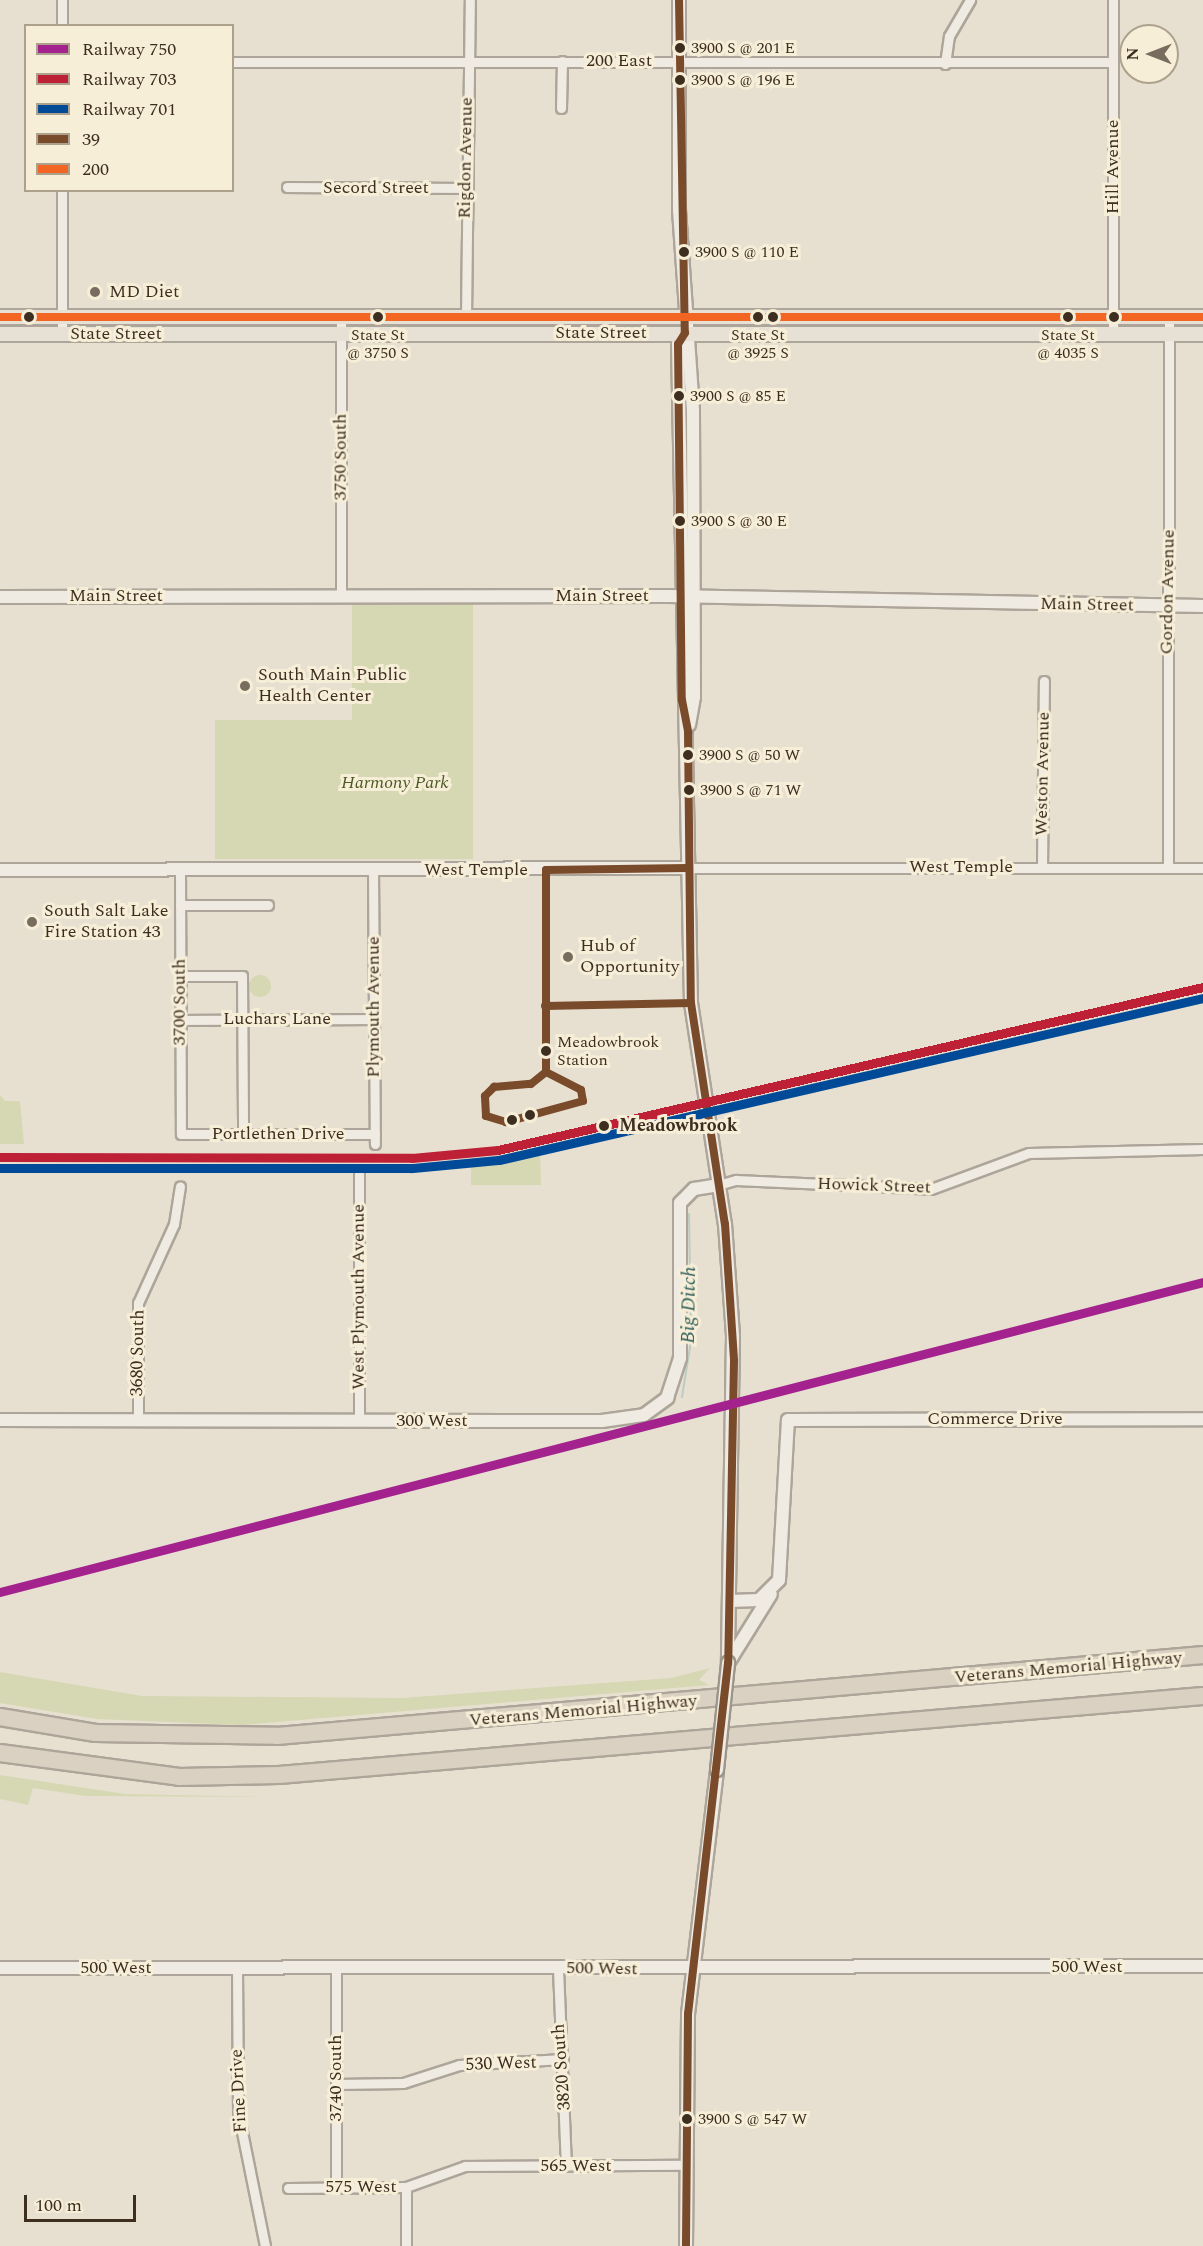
<!DOCTYPE html>
<style>
body{margin:0}
#map{position:relative;width:1203px;height:2246px;overflow:hidden;background:#e7e0d1;font-family:Spectral,serif}
div>[style]{position:absolute}
.green>*{inset:0;background:#d6d7b3}
.round{border-radius:50%}
.stream>*{height:2px;margin:-1px;padding:0 1px;transform-origin:1px;border-radius:1px;background:#bcccc2}
.roads{filter:drop-shadow(2px 0 #ada599) drop-shadow(-2px 0 #ada599) drop-shadow(0 2px #ada599) drop-shadow(0 -2px #ada599)}
.street>*{height:9px;margin:-4.5px;padding:0 4.5px;transform-origin:4.5px;border-radius:4.5px;background:#efebe3}
.secondary>*{height:12px;margin:-6px;padding:0 6px;transform-origin:6px;border-radius:6px;background:#efebe3}
.primary>*{height:14px;margin:-7px;padding:0 7px;transform-origin:7px;border-radius:7px;background:#e6e1d4}
.highway>*{height:16px;margin:-8px;padding:0 8px;transform-origin:8px;border-radius:8px;background:#dad1c2}
.bridges{filter:drop-shadow(2px 0 #9c958a) drop-shadow(-2px 0 #9c958a) drop-shadow(0 2px #9c958a) drop-shadow(0 -2px #9c958a)}
.secondary-bridge>*{height:12px;margin:-6px;padding:0 6px;transform-origin:6px;border-radius:6px;background:#efebe3}
.bus-1>*{height:8px;margin:-4px;padding:0 4px;transform-origin:4px;border-radius:4px;background:#7a4b2a}
.bus-2>*{height:8px;margin:-4px;padding:0 4px;transform-origin:4px;border-radius:4px;background:#f26522}
.rail-1>*{height:9px;margin:-4.5px;padding:0 4.5px;transform-origin:4.5px;border-radius:4.5px;background:#a4228e}
.rail-2>*{height:9px;margin:-4.5px;padding:0 4.5px;transform-origin:4.5px;border-radius:4.5px;background:#be2036}
.rail-3>*{height:9px;margin:-4.5px;padding:0 4.5px;transform-origin:4.5px;border-radius:4.5px;background:#004a97}
.dots>*{width:16px;height:16px;translate:-50% -50%;box-sizing:border-box;border:3px solid #f7eed8;border-radius:50%}
span{translate:-50% -50%;white-space:nowrap;text-align:center;line-height:1.15;-webkit-text-stroke:6px #f7eed8;paint-order:stroke}
.bus-label{font-size:16px;color:#3d2e20}
.left{translate:0 -50%;text-align:left}
.street-label{font-size:18px;color:#3d2e20}
.poi-label{font-size:18px;color:#3d2e20}
.park-label{font-size:18px;color:#4d5a26;font-style:italic}
.stop-label{font-size:18px;color:#3d2e20;font-weight:700}
.water-label{font-size:20px;color:#2f5d5a;font-style:italic}
.legend{position:absolute;left:24px;top:24px;width:210px;height:168px;box-sizing:border-box;background:#f7eed8;border:2px solid #ada18e;margin:0;padding:8px 10px;list-style:none;font-size:18px;color:#3d2e20}
.legend li{display:flex;align-items:center;gap:12px;height:30px}
.legend b{width:30px;border:2px solid #ada18e}
.north{position:absolute;left:1119px;top:24px;width:60px;height:60px;box-sizing:border-box;background:#f7eed8;border:2px solid #ada18e;border-radius:50%;rotate:270deg;font-size:16px;font-weight:700;line-height:24px;text-align:center;color:#3d2e20}
.north::after{content:'';display:block;margin:auto;width:21px;height:27px;background:#786c5e;clip-path:polygon(50% 0,100% 100%,50% 72%,0 100%)}
.scale{position:absolute;left:24px;top:2195px;width:112px;height:27px;box-sizing:border-box;border:3px solid #3d2e20;border-top:0;padding-left:8px;font-size:18px;line-height:21px;white-space:nowrap;color:#3d2e20;-webkit-text-stroke:4px #f7eed8;paint-order:stroke}
</style>
<div id="map">
<div class="green">
<div style="clip-path:polygon(352px 604px,473px 604px,473px 859px,215px 859px,215px 720px,352px 720px)"></div>
<div class="round" style="left:249px;top:975px;width:22px;height:22px"></div>
<div style="clip-path:polygon(0 1095px,5px 1101px,20px 1101px,24px 1144px,0 1144px)"></div>
<div style="clip-path:polygon(540px 1150px,541px 1185px,471px 1185px,471px 1163px)"></div>
<div style="clip-path:polygon(710px 1668px,699px 1680px,709px 1685px,242px 1725px,97px 1719px,0 1703px,0 1672px,142px 1696px,402px 1698px,671px 1678px)"></div>
<div style="clip-path:polygon(0 1775px,125px 1794px,262px 1797px,86px 1796px,33px 1788px,28px 1805px,0 1799px)"></div>
</div>
<div class="stream">
<div style="left:682px;top:1397px;width:57px;rotate:-80.9deg"></div>
<div style="left:691px;top:1341px;width:127px;rotate:-90.9deg"></div>
</div>
<div class="roads">
<div class="street">
<div style="left:1113px;top:0;width:334px;rotate:90deg"></div>
<div style="left:62px;top:26px;width:26px;rotate:-90deg"></div>
<div style="left:232px;top:62px;width:881px"></div>
<div style="left:945px;top:64px;width:28px;rotate:-82deg"></div>
<div style="left:949px;top:36px;width:42px;rotate:-59.7deg"></div>
<div style="left:561px;top:108px;width:47px;rotate:-88.8deg"></div>
<div style="left:287px;top:187px;width:179px;rotate:0.3deg"></div>
<div style="left:62px;top:190px;width:144px;rotate:90deg"></div>
<div style="left:466px;top:316px;width:316px;rotate:-89.3deg"></div>
<div style="left:341px;top:596px;width:278px;rotate:-90deg"></div>
<div style="left:1042px;top:866px;width:185px;rotate:-89.4deg"></div>
<div style="left:1168px;top:867px;width:550px;rotate:-89.9deg"></div>
<div style="left:688px;top:868px;width:515px"></div>
<div style="left:180px;top:870px;width:264px;rotate:89.8deg"></div>
<div style="left:181px;top:1134px;width:194px"></div>
<div style="left:373px;top:870px;width:274px;rotate:89.6deg"></div>
<div style="left:180px;top:905px;width:88px"></div>
<div style="left:180px;top:976px;width:62px"></div>
<div style="left:242px;top:976px;width:158px;rotate:89.6deg"></div>
<div style="left:180px;top:1020px;width:194px;rotate:-0.3deg"></div>
<div style="left:359px;top:1174px;width:247px;rotate:90deg"></div>
<div style="left:718px;top:1185px;width:19px;rotate:-16deg"></div>
<div style="left:736px;top:1180px;width:195px;rotate:2.6deg"></div>
<div style="left:931px;top:1189px;width:104px;rotate:-20.2deg"></div>
<div style="left:1029px;top:1153px;width:174px;rotate:-1.3deg"></div>
<div style="left:138px;top:1421px;width:118px;rotate:-90deg"></div>
<div style="left:138px;top:1303px;width:87px;rotate:-65.5deg"></div>
<div style="left:174px;top:1224px;width:38px;rotate:-81deg"></div>
<div style="left:237px;top:1968px;width:144px;rotate:89.6deg"></div>
<div style="left:238px;top:2112px;width:137px;rotate:78.6deg"></div>
<div style="left:336px;top:1968px;width:219px;rotate:90deg"></div>
<div style="left:558px;top:1968px;width:198px;rotate:87.7deg"></div>
<div style="left:336px;top:2084px;width:67px;rotate:-0.9deg"></div>
<div style="left:403px;top:2083px;width:59px;rotate:-17.8deg"></div>
<div style="left:459px;top:2065px;width:104px;rotate:-3.3deg"></div>
<div style="left:406px;top:2187px;width:59px;rotate:90deg"></div>
<div style="left:288px;top:2188px;width:118px;rotate:-0.5deg"></div>
<div style="left:406px;top:2187px;width:63px;rotate:-19.6deg"></div>
<div style="left:465px;top:2166px;width:221px;rotate:-0.3deg"></div>
</div>
<div class="secondary">
<div style="left:679px;top:0;width:210px;rotate:90deg"></div>
<div style="left:679px;top:210px;width:201px;rotate:86deg"></div>
<div style="left:693px;top:411px;width:286px;rotate:89.8deg"></div>
<div style="left:694px;top:697px;width:28px;rotate:100deg"></div>
<div style="left:685px;top:333px;width:13px;rotate:122deg"></div>
<div style="left:678px;top:344px;width:659px;rotate:88.87deg"></div>
<div style="left:691px;top:1003px;width:224px;rotate:81.3deg"></div>
<div style="left:725px;top:1224px;width:112px;rotate:85.9deg"></div>
<div style="left:733px;top:1336px;width:327px;rotate:90.9deg"></div>
<div style="left:0;top:597px;width:669px;rotate:-0.09deg"></div>
<div style="left:669px;top:596px;width:534px;rotate:1.07deg"></div>
<div style="left:0;top:870px;width:688px;rotate:-0.17deg"></div>
<div style="left:0;top:1420px;width:602px;rotate:0.1deg"></div>
<div style="left:602px;top:1421px;width:42px;rotate:-8.1deg"></div>
<div style="left:644px;top:1415px;width:29px;rotate:-36deg"></div>
<div style="left:667px;top:1398px;width:42px;rotate:-72deg"></div>
<div style="left:680px;top:1358px;width:155px;rotate:-90deg"></div>
<div style="left:680px;top:1203px;width:20px;rotate:-45deg"></div>
<div style="left:694px;top:1189px;width:24px;rotate:-9deg"></div>
<div style="left:730px;top:1601px;width:29px;rotate:-2deg"></div>
<div style="left:759px;top:1600px;width:28px;rotate:-45deg"></div>
<div style="left:779px;top:1580px;width:160px;rotate:-86.8deg"></div>
<div style="left:788px;top:1420px;width:415px;rotate:-0.1deg"></div>
<div style="left:728px;top:1663px;width:81px;rotate:-58.1deg"></div>
<div style="left:0;top:1968px;width:1203px;rotate:-0.1deg"></div>
<div style="left:686px;top:2246px;width:232px;rotate:-89.5deg"></div>
<div style="left:688px;top:2014px;width:246px;rotate:-83.2deg"></div>
</div>
<div class="primary">
<div style="left:0;top:317px;width:1203px"></div>
<div style="left:0;top:334px;width:1203px"></div>
</div>
<div class="highway">
<div style="left:0;top:1717px;width:97px;rotate:9.5deg"></div>
<div style="left:96px;top:1733px;width:181px;rotate:0.9deg"></div>
<div style="left:277px;top:1736px;width:930px;rotate:-5deg"></div>
<div style="left:0;top:1753px;width:181px;rotate:7.6deg"></div>
<div style="left:179px;top:1777px;width:100px;rotate:-1.1deg"></div>
<div style="left:279px;top:1775px;width:927px;rotate:-4.89deg"></div>
</div>
</div>
<div class="bridges">
<div class="secondary-bridge">
<div style="left:717px;top:1770px;width:108px;rotate:-84.1deg"></div>
</div>
</div>
<div class="bus-1">
<div style="left:679px;top:0;width:333px;rotate:89deg"></div>
<div style="left:685px;top:333px;width:13px;rotate:122deg"></div>
<div style="left:678px;top:344px;width:356px;rotate:89.4deg"></div>
<div style="left:682px;top:700px;width:33px;rotate:79deg"></div>
<div style="left:688px;top:732px;width:271px;rotate:89.4deg"></div>
<div style="left:691px;top:1003px;width:224px;rotate:81.3deg"></div>
<div style="left:725px;top:1224px;width:137px;rotate:86.2deg"></div>
<div style="left:734px;top:1361px;width:302px;rotate:91.1deg"></div>
<div style="left:728px;top:1663px;width:353px;rotate:96.5deg"></div>
<div style="left:688px;top:2014px;width:232px;rotate:90.5deg"></div>
<div style="left:546px;top:870px;width:202px;rotate:90deg"></div>
<div style="left:546px;top:870px;width:142px;rotate:-0.8deg"></div>
<div style="left:545px;top:1006px;width:146px;rotate:-1.2deg"></div>
<div style="left:546px;top:1072px;width:39px;rotate:27deg"></div>
<div style="left:581px;top:1090px;width:11px;rotate:80deg"></div>
<div style="left:583px;top:1101px;width:80px;rotate:164.7deg"></div>
<div style="left:506px;top:1122px;width:21px;rotate:-163deg"></div>
<div style="left:486px;top:1116px;width:20px;rotate:-93deg"></div>
<div style="left:485px;top:1096px;width:13px;rotate:-45deg"></div>
<div style="left:494px;top:1087px;width:37px;rotate:-5deg"></div>
<div style="left:531px;top:1084px;width:19px;rotate:-39deg"></div>
</div>
<div class="bus-2">
<div style="left:0;top:317px;width:1203px"></div>
</div>
<div class="rail-1">
<div style="left:0;top:1592px;width:1242px;rotate:-14.45deg"></div>
</div>
<div class="rail-2">
<div style="left:0;top:1157px;width:412px;rotate:0.1deg"></div>
<div style="left:412px;top:1158px;width:86px;rotate:-5.3deg"></div>
<div style="left:498px;top:1150px;width:724px;rotate:-13.02deg"></div>
</div>
<div class="rail-3">
<div style="left:0;top:1168px;width:412px"></div>
<div style="left:412px;top:1168px;width:87px;rotate:-5.3deg"></div>
<div style="left:499px;top:1160px;width:722px;rotate:-12.96deg"></div>
</div>
<div class="dots">
<div style="left:680px;top:48px;background:#3d2e20"></div>
<div style="left:680px;top:80px;background:#3d2e20"></div>
<div style="left:684px;top:252px;background:#3d2e20"></div>
<div style="left:95px;top:292px;background:#786c5e"></div>
<div style="left:29px;top:317px;background:#3d2e20"></div>
<div style="left:378px;top:317px;background:#3d2e20"></div>
<div style="left:758px;top:317px;background:#3d2e20"></div>
<div style="left:773px;top:317px;background:#3d2e20"></div>
<div style="left:1068px;top:317px;background:#3d2e20"></div>
<div style="left:1114px;top:317px;background:#3d2e20"></div>
<div style="left:679px;top:396px;background:#3d2e20"></div>
<div style="left:680px;top:521px;background:#3d2e20"></div>
<div style="left:245px;top:686px;background:#786c5e"></div>
<div style="left:688px;top:755px;background:#3d2e20"></div>
<div style="left:689px;top:790px;background:#3d2e20"></div>
<div style="left:32px;top:922px;background:#786c5e"></div>
<div style="left:568px;top:957px;background:#786c5e"></div>
<div style="left:546px;top:1051px;background:#3d2e20"></div>
<div style="left:530px;top:1115px;background:#3d2e20"></div>
<div style="left:512px;top:1120px;background:#3d2e20"></div>
<div style="left:604px;top:1126px;background:#3d2e20"></div>
<div style="left:687px;top:2119px;background:#3d2e20"></div>
</div>
<div class="bus-label">
<span class="left" style="left:691px;top:48px">3900 S @ 201 E</span>
<span class="left" style="left:691px;top:80px">3900 S @ 196 E</span>
<span class="left" style="left:695px;top:252px">3900 S @ 110 E</span>
<span style="left:378px;top:344px">State St<br>@ 3750 S</span>
<span style="left:758px;top:344px">State St<br>@ 3925 S</span>
<span style="left:1068px;top:344px">State St<br>@ 4035 S</span>
<span class="left" style="left:690px;top:396px">3900 S @ 85 E</span>
<span class="left" style="left:691px;top:521px">3900 S @ 30 E</span>
<span class="left" style="left:699px;top:755px">3900 S @ 50 W</span>
<span class="left" style="left:700px;top:790px">3900 S @ 71 W</span>
<span class="left" style="left:557px;top:1051px">Meadowbrook<br>Station</span>
<span class="left" style="left:698px;top:2119px">3900 S @ 547 W</span>
</div>
<div class="street-label">
<span style="left:619px;top:61px">200 East</span>
<span style="left:466px;top:158px;rotate:-89deg">Rigdon Avenue</span>
<span style="left:1113px;top:167px;rotate:-90deg">Hill Avenue</span>
<span style="left:376px;top:188px">Secord Street</span>
<span style="left:601px;top:333px">State Street</span>
<span style="left:116px;top:334px">State Street</span>
<span style="left:341px;top:457px;rotate:-90deg">3750 South</span>
<span style="left:1168px;top:592px;rotate:-89deg">Gordon Avenue</span>
<span style="left:116px;top:596px">Main Street</span>
<span style="left:602px;top:596px">Main Street</span>
<span style="left:1087px;top:605px;rotate:1deg">Main Street</span>
<span style="left:1043px;top:774px;rotate:-89deg">Weston Avenue</span>
<span style="left:961px;top:867px">West Temple</span>
<span style="left:476px;top:870px">West Temple</span>
<span style="left:180px;top:1002px;rotate:-90deg">3700 South</span>
<span style="left:374px;top:1007px;rotate:-90deg">Plymouth Avenue</span>
<span style="left:277px;top:1019px">Luchars Lane</span>
<span style="left:278px;top:1134px">Portlethen Drive</span>
<span style="left:874px;top:1186px;rotate:2deg">Howick Street</span>
<span style="left:359px;top:1297px;rotate:-90deg">West Plymouth Avenue</span>
<span style="left:138px;top:1353px;rotate:-89deg">3680 South</span>
<span style="left:995px;top:1419px">Commerce Drive</span>
<span style="left:432px;top:1421px">300 West</span>
<span style="left:1068px;top:1668px;rotate:-5deg">Veterans Memorial Highway</span>
<span style="left:583px;top:1711px;rotate:-5deg">Veterans Memorial Highway</span>
<span style="left:1087px;top:1967px">500 West</span>
<span style="left:116px;top:1968px">500 West</span>
<span style="left:602px;top:1969px;rotate:1deg">500 West</span>
<span style="left:501px;top:2064px;rotate:-2deg">530 West</span>
<span style="left:562px;top:2067px;rotate:-94deg">3820 South</span>
<span style="left:336px;top:2078px;rotate:-90deg">3740 South</span>
<span style="left:239px;top:2091px;rotate:-93deg">Fine Drive</span>
<span style="left:576px;top:2166px">565 West</span>
<span style="left:361px;top:2187px">575 West</span>
</div>
<div class="poi-label">
<span class="left" style="left:109px;top:292px">MD Diet</span>
<span class="left" style="left:258px;top:686px">South Main Public<br>Health Center</span>
<span class="left" style="left:44px;top:922px">South Salt Lake<br>Fire Station 43</span>
<span class="left" style="left:580px;top:957px">Hub of<br>Opportunity</span>
</div>
<div class="park-label">
<span style="left:395px;top:783px">Harmony Park</span>
</div>
<div class="stop-label">
<span class="left" style="left:619px;top:1126px">Meadowbrook</span>
</div>
<div class="water-label">
<span style="left:689px;top:1305px;rotate:-89deg">Big Ditch</span>
</div>
<ul class="legend">
<li><b style="height:8px;background:#a4228e"></b>Railway 750</li>
<li><b style="height:8px;background:#be2036"></b>Railway 703</li>
<li><b style="height:8px;background:#004a97"></b>Railway 701</li>
<li><b style="height:8px;background:#7a4b2a"></b>39</li>
<li><b style="height:8px;background:#f26522"></b>200</li>
</ul>
<div class="north">N</div>
<div class="scale">100 m</div>
</div>
